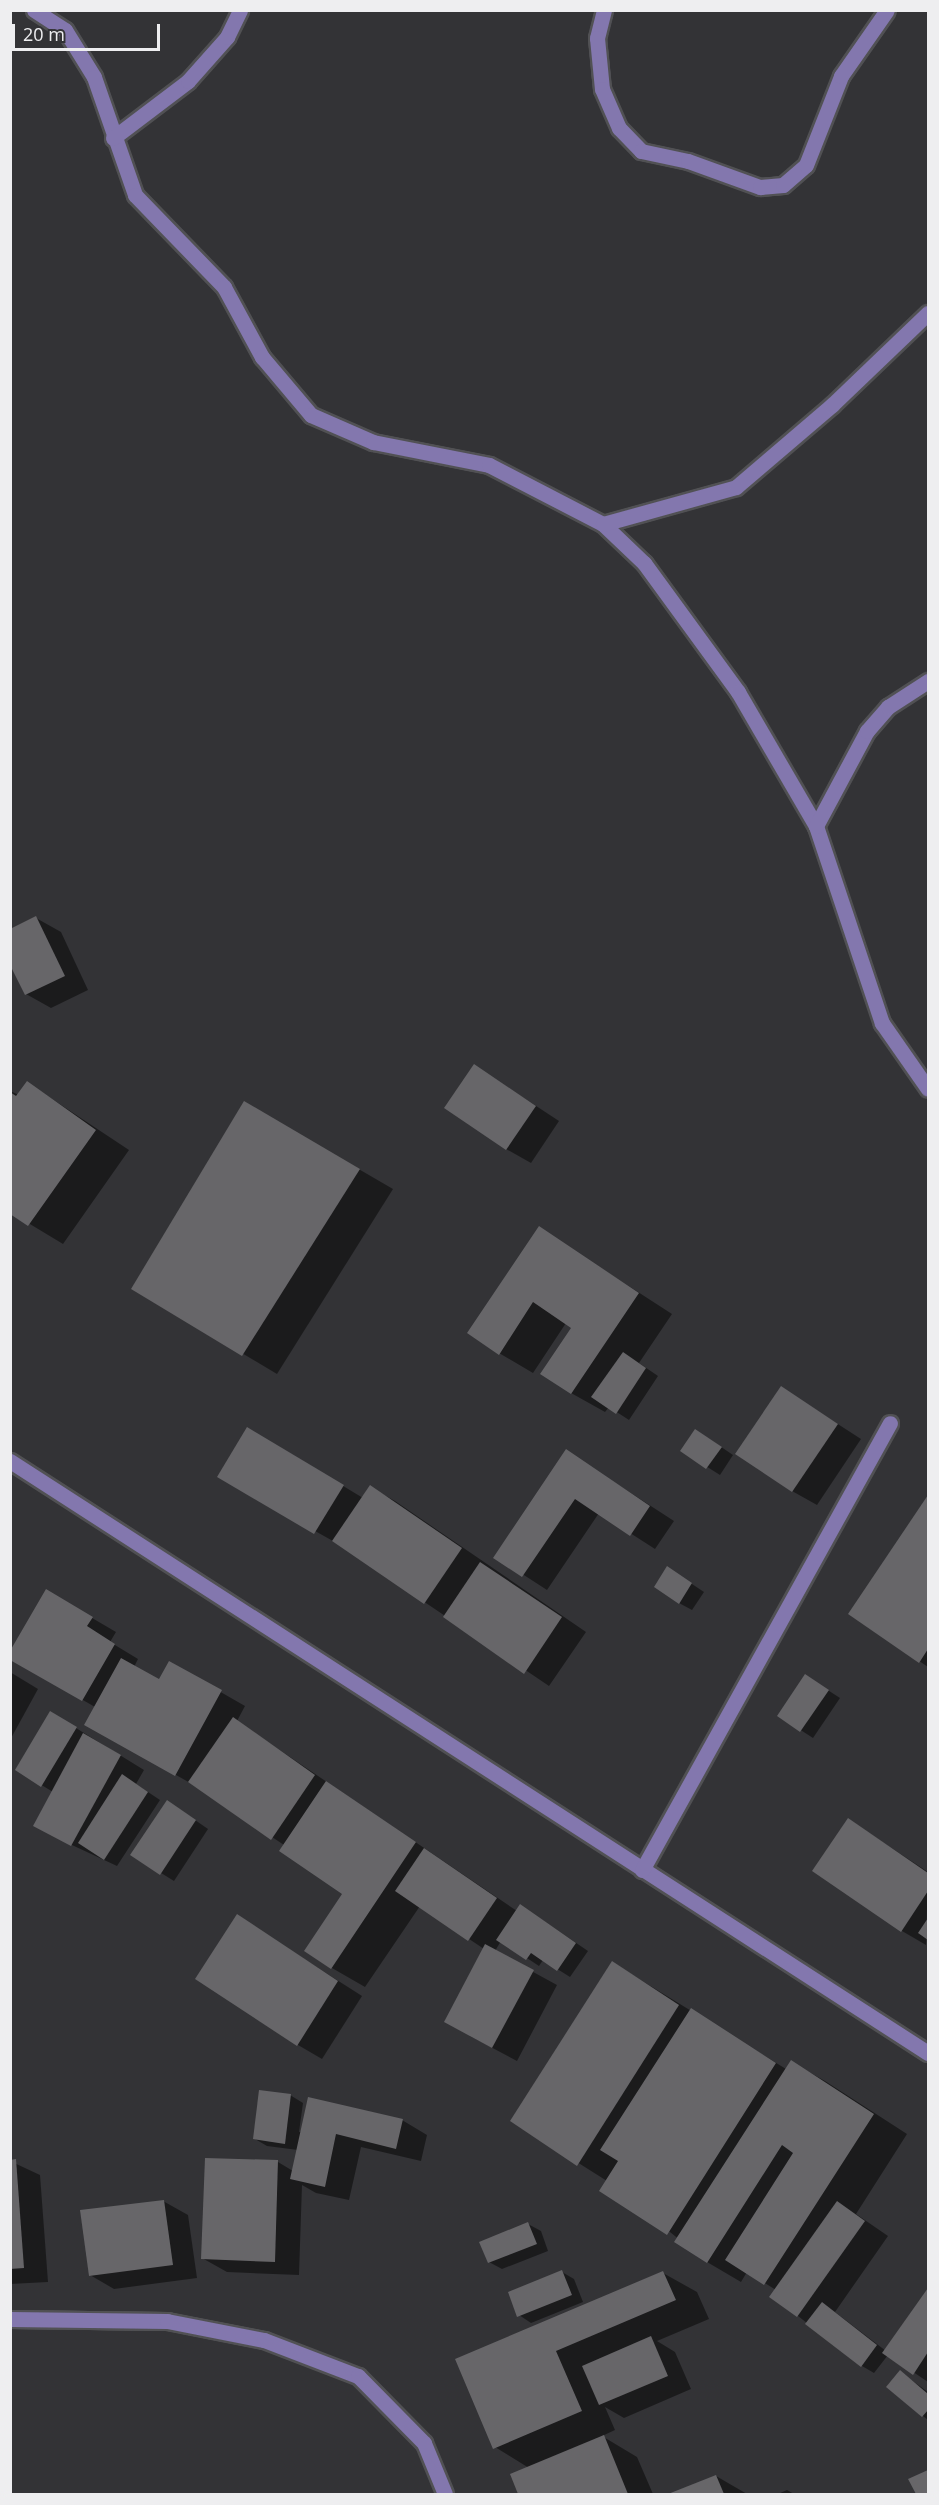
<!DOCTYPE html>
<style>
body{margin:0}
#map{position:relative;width:939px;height:2505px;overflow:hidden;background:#333336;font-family:"Open Sans",sans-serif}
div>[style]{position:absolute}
.shadow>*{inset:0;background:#0007}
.building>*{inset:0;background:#676669}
.roads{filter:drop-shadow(2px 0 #515154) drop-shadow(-2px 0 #515154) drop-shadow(0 2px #515154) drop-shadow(0 -2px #515154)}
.minor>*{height:15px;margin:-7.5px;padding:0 7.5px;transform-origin:7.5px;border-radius:7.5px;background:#8377ae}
span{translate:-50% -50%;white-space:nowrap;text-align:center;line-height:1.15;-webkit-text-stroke:6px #333336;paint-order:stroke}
.frame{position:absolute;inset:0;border:12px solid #eeeef0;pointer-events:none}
.scale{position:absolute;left:12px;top:24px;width:148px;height:27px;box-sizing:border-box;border:3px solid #eeeef0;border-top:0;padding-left:8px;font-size:18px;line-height:21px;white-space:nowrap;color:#eeeef0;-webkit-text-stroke:4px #333336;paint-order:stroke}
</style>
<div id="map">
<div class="shadow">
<div style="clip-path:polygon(36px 918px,61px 932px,88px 990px,51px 1008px,26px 994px)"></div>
<div style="clip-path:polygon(475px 1066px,559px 1121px,531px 1163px,506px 1149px)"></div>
<div style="clip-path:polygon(28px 1083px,129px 1150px,63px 1244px,10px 1212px,10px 1091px,19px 1095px)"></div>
<div style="clip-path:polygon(245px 1103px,393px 1189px,277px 1374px,133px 1288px)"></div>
<div style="clip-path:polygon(539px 1228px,672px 1314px,639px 1363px,658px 1376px,629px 1420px,609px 1407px,605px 1412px,571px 1393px,573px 1327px,566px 1323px,533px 1373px,499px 1353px)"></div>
<div style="clip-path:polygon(782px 1388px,861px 1439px,817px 1505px,792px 1491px)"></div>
<div style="clip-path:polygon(708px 1438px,733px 1455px,720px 1475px,682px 1451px)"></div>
<div style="clip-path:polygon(272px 1443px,363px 1498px,370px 1487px,395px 1501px,586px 1632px,549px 1686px,340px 1545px,219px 1477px)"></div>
<div style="clip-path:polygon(566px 1451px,674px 1521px,655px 1549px,599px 1513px,547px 1590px,496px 1557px)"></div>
<div style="clip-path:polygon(928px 1498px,928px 1667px,850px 1614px)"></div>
<div style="clip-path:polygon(668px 1568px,704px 1592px,692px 1610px,679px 1603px)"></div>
<div style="clip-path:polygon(46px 1591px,116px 1632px,110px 1642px,138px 1659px,134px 1667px,159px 1681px,170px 1663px,245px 1706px,237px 1721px,517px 1911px,532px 1913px,588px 1951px,570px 1977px,543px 1960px,539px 1966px,501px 1941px,495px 1951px,557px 1985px,517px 2061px,470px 2036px,484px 1949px,420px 1906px,365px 1987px,332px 1968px,345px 1894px,284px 1845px,199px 1788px,86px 1724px,95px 1707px,10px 1658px)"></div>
<div style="clip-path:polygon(10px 1672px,38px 1689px,10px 1740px)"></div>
<div style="clip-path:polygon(806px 1676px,840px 1698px,813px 1738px,779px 1716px)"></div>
<div style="clip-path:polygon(63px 1720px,144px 1770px,136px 1784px,160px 1800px,117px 1866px,59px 1839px,53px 1792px,17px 1770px)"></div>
<div style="clip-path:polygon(179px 1809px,208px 1829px,174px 1881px,132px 1855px)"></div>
<div style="clip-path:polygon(849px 1820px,928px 1872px,926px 1945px,902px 1931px)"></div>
<div style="clip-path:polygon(237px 1916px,362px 1996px,322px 2059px,298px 2045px)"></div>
<div style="clip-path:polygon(613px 1963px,786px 2069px,791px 2062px,825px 2081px,907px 2134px,856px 2214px,888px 2236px,835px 2312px,886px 2351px,928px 2291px,928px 2382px,888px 2355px,874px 2373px,862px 2366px,798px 2316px,776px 2290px,747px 2272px,741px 2282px,707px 2262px,607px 2181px,512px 2121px)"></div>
<div style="clip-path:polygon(290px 2095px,303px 2103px,299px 2132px,402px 2120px,427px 2135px,421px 2161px,361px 2147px,349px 2200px,316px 2193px,302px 2185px,299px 2275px,227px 2272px,202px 2258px,206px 2160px,278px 2162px,293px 2171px,298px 2150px,267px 2146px,255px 2139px)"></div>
<div style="clip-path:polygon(10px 2161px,40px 2175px,48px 2282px,10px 2284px)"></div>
<div style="clip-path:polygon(163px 2201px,188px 2215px,197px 2278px,114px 2289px,90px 2275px)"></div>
<div style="clip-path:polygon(528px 2224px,541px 2231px,548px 2251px,502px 2269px,489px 2262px)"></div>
<div style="clip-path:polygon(562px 2272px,574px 2279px,583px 2302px,531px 2323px,519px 2315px)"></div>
<div style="clip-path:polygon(663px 2273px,697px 2292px,709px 2319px,657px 2341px,675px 2352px,691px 2389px,624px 2418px,605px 2407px,615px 2430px,602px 2436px,637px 2457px,653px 2494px,520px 2494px,512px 2475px,529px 2468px,495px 2447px,457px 2359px)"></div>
<div style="clip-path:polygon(900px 2372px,928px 2392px,928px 2420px,923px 2416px)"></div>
<div style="clip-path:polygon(716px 2476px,747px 2494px,672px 2494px)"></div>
<div style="clip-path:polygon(787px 2490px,794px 2494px,778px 2494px)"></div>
</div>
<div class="building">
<div style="clip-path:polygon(36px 916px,65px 976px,25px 995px,10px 965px,10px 929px)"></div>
<div style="clip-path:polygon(474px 1064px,536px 1106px,506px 1150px,444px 1108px)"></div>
<div style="clip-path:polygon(27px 1081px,96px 1130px,28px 1226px,10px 1214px,10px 1092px,16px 1096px)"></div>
<div style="clip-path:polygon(244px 1101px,360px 1169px,242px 1356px,131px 1289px)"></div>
<div style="clip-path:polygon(539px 1226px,639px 1293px,571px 1394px,540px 1374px,571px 1328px,533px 1302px,499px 1355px,467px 1333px)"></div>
<div style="clip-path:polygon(623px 1352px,646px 1368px,616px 1414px,591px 1397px)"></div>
<div style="clip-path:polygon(781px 1386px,838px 1424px,792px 1492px,735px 1454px)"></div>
<div style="clip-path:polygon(247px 1427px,344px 1485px,314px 1534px,217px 1477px)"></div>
<div style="clip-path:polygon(695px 1429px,722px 1447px,706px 1469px,680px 1451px)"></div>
<div style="clip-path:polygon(566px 1449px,650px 1506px,630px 1536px,575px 1499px,522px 1577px,493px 1558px)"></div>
<div style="clip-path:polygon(370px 1485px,462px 1548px,424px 1604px,332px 1541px)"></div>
<div style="clip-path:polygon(928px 1495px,928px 1649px,919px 1663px,848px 1614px)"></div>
<div style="clip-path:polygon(480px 1562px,562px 1617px,524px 1674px,443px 1617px)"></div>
<div style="clip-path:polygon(667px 1566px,692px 1583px,679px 1604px,654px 1587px)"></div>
<div style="clip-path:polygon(46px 1589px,93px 1617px,87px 1626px,115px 1644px,82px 1701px,10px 1660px,10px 1651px)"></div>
<div style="clip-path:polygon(121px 1658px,159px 1679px,169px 1661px,222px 1690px,175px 1776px,84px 1725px)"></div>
<div style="clip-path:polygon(805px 1674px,829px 1690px,800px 1732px,777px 1716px)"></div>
<div style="clip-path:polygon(50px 1711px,77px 1727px,41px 1787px,15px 1770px)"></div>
<div style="clip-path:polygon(233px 1717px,315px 1775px,271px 1840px,188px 1782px)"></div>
<div style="clip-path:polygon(83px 1733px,121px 1755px,71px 1846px,33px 1826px)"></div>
<div style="clip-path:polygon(122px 1774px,148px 1792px,104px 1860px,78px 1843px)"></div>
<div style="clip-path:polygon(326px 1781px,416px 1842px,331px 1969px,304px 1951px,342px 1894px,279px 1851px)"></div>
<div style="clip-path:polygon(167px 1800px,196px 1820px,160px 1875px,130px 1855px)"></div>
<div style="clip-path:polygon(848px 1818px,928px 1873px,928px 1891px,901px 1932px,812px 1871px)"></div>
<div style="clip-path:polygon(424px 1848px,497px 1898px,468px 1941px,395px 1891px)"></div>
<div style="clip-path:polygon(520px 1904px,576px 1943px,557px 1971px,531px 1953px,526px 1960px,496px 1940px)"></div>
<div style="clip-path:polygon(237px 1914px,338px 1981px,297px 2046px,195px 1979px)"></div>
<div style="clip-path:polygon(928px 1918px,928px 1940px,918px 1933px)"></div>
<div style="clip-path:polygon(485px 1944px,534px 1970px,492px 2048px,444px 2022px)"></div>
<div style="clip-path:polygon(612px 1961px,679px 2005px,577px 2166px,510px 2121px)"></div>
<div style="clip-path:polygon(691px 2008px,776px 2063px,667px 2235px,599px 2191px,618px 2161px,600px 2150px)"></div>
<div style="clip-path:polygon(791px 2060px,874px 2114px,764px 2285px,725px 2260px,793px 2153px,782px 2145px,707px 2263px,674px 2242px)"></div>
<div style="clip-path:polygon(259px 2090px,291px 2094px,285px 2144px,253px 2139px)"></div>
<div style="clip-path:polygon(308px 2097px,403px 2119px,396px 2149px,336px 2134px,325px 2187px,290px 2179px)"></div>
<div style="clip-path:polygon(205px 2158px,278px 2160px,275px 2262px,201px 2259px)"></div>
<div style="clip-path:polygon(16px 2159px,24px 2268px,10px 2269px,10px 2160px)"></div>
<div style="clip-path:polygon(164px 2200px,173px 2265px,89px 2276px,80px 2210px)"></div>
<div style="clip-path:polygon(837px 2201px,865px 2221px,797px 2317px,769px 2297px)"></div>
<div style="clip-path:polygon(528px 2222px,537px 2244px,488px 2263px,479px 2242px)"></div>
<div style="clip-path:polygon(562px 2270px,572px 2295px,517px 2317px,508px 2292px)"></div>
<div style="clip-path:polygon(663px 2271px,676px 2300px,556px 2351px,582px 2411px,493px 2449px,455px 2359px)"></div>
<div style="clip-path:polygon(928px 2288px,928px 2352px,913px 2375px,882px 2353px)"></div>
<div style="clip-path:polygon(822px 2302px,877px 2345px,861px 2367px,805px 2324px)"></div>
<div style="clip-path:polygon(651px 2336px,668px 2376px,599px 2405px,582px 2366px)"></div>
<div style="clip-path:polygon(900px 2370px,928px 2394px,928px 2410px,922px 2417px,886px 2387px)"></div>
<div style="clip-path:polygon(604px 2435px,628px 2494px,518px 2494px,510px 2474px)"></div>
<div style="clip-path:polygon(928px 2470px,928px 2494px,916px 2494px,908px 2479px)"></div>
<div style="clip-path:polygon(716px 2475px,724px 2494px,668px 2494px)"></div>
</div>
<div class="roads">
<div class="minor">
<div style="left:34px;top:10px;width:37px;rotate:33deg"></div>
<div style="left:65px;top:30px;width:55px;rotate:58.3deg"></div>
<div style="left:94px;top:77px;width:125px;rotate:70.8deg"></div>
<div style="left:135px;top:195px;width:128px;rotate:45.9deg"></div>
<div style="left:224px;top:287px;width:80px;rotate:61.5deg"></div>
<div style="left:262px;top:357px;width:76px;rotate:49.8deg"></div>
<div style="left:311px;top:415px;width:68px;rotate:23.5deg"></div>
<div style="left:373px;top:442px;width:118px;rotate:11.2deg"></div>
<div style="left:489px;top:465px;width:128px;rotate:27.4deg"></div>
<div style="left:603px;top:524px;width:57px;rotate:43.6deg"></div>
<div style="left:644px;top:563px;width:160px;rotate:53.9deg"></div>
<div style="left:738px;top:692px;width:155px;rotate:59.8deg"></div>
<div style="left:816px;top:826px;width:208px;rotate:71.5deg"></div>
<div style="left:882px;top:1023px;width:80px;rotate:55.1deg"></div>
<div style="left:604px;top:10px;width:29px;rotate:104deg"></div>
<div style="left:597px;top:38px;width:51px;rotate:84.4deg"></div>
<div style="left:602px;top:89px;width:43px;rotate:66.4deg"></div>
<div style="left:619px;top:128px;width:32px;rotate:46deg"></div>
<div style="left:641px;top:151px;width:48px;rotate:12deg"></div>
<div style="left:688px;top:161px;width:77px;rotate:19.9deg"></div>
<div style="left:760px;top:187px;width:23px;rotate:-5deg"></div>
<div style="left:783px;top:185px;width:30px;rotate:-41deg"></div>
<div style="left:806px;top:165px;width:96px;rotate:-68.5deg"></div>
<div style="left:841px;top:76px;width:80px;rotate:-55.1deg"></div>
<div style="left:113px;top:138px;width:94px;rotate:-37.2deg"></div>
<div style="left:188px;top:81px;width:59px;rotate:-48.4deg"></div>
<div style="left:227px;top:37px;width:30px;rotate:-64deg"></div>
<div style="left:603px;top:524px;width:138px;rotate:-15.5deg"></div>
<div style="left:736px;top:487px;width:126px;rotate:-40.5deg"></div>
<div style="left:832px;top:405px;width:133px;rotate:-43.8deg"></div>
<div style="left:816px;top:826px;width:108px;rotate:-61.8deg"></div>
<div style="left:867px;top:731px;width:32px;rotate:-49deg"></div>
<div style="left:888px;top:707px;width:48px;rotate:-33deg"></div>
<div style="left:10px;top:1461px;width:1092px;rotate:32.82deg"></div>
<div style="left:642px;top:1870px;width:511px;rotate:-60.98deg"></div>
<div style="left:10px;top:2319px;width:157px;rotate:0.7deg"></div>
<div style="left:167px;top:2321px;width:99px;rotate:11.1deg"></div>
<div style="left:264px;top:2340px;width:101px;rotate:21deg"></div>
<div style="left:358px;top:2376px;width:94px;rotate:45.4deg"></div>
<div style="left:424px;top:2443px;width:55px;rotate:67.6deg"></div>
</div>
</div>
<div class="frame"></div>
<div class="scale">20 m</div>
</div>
